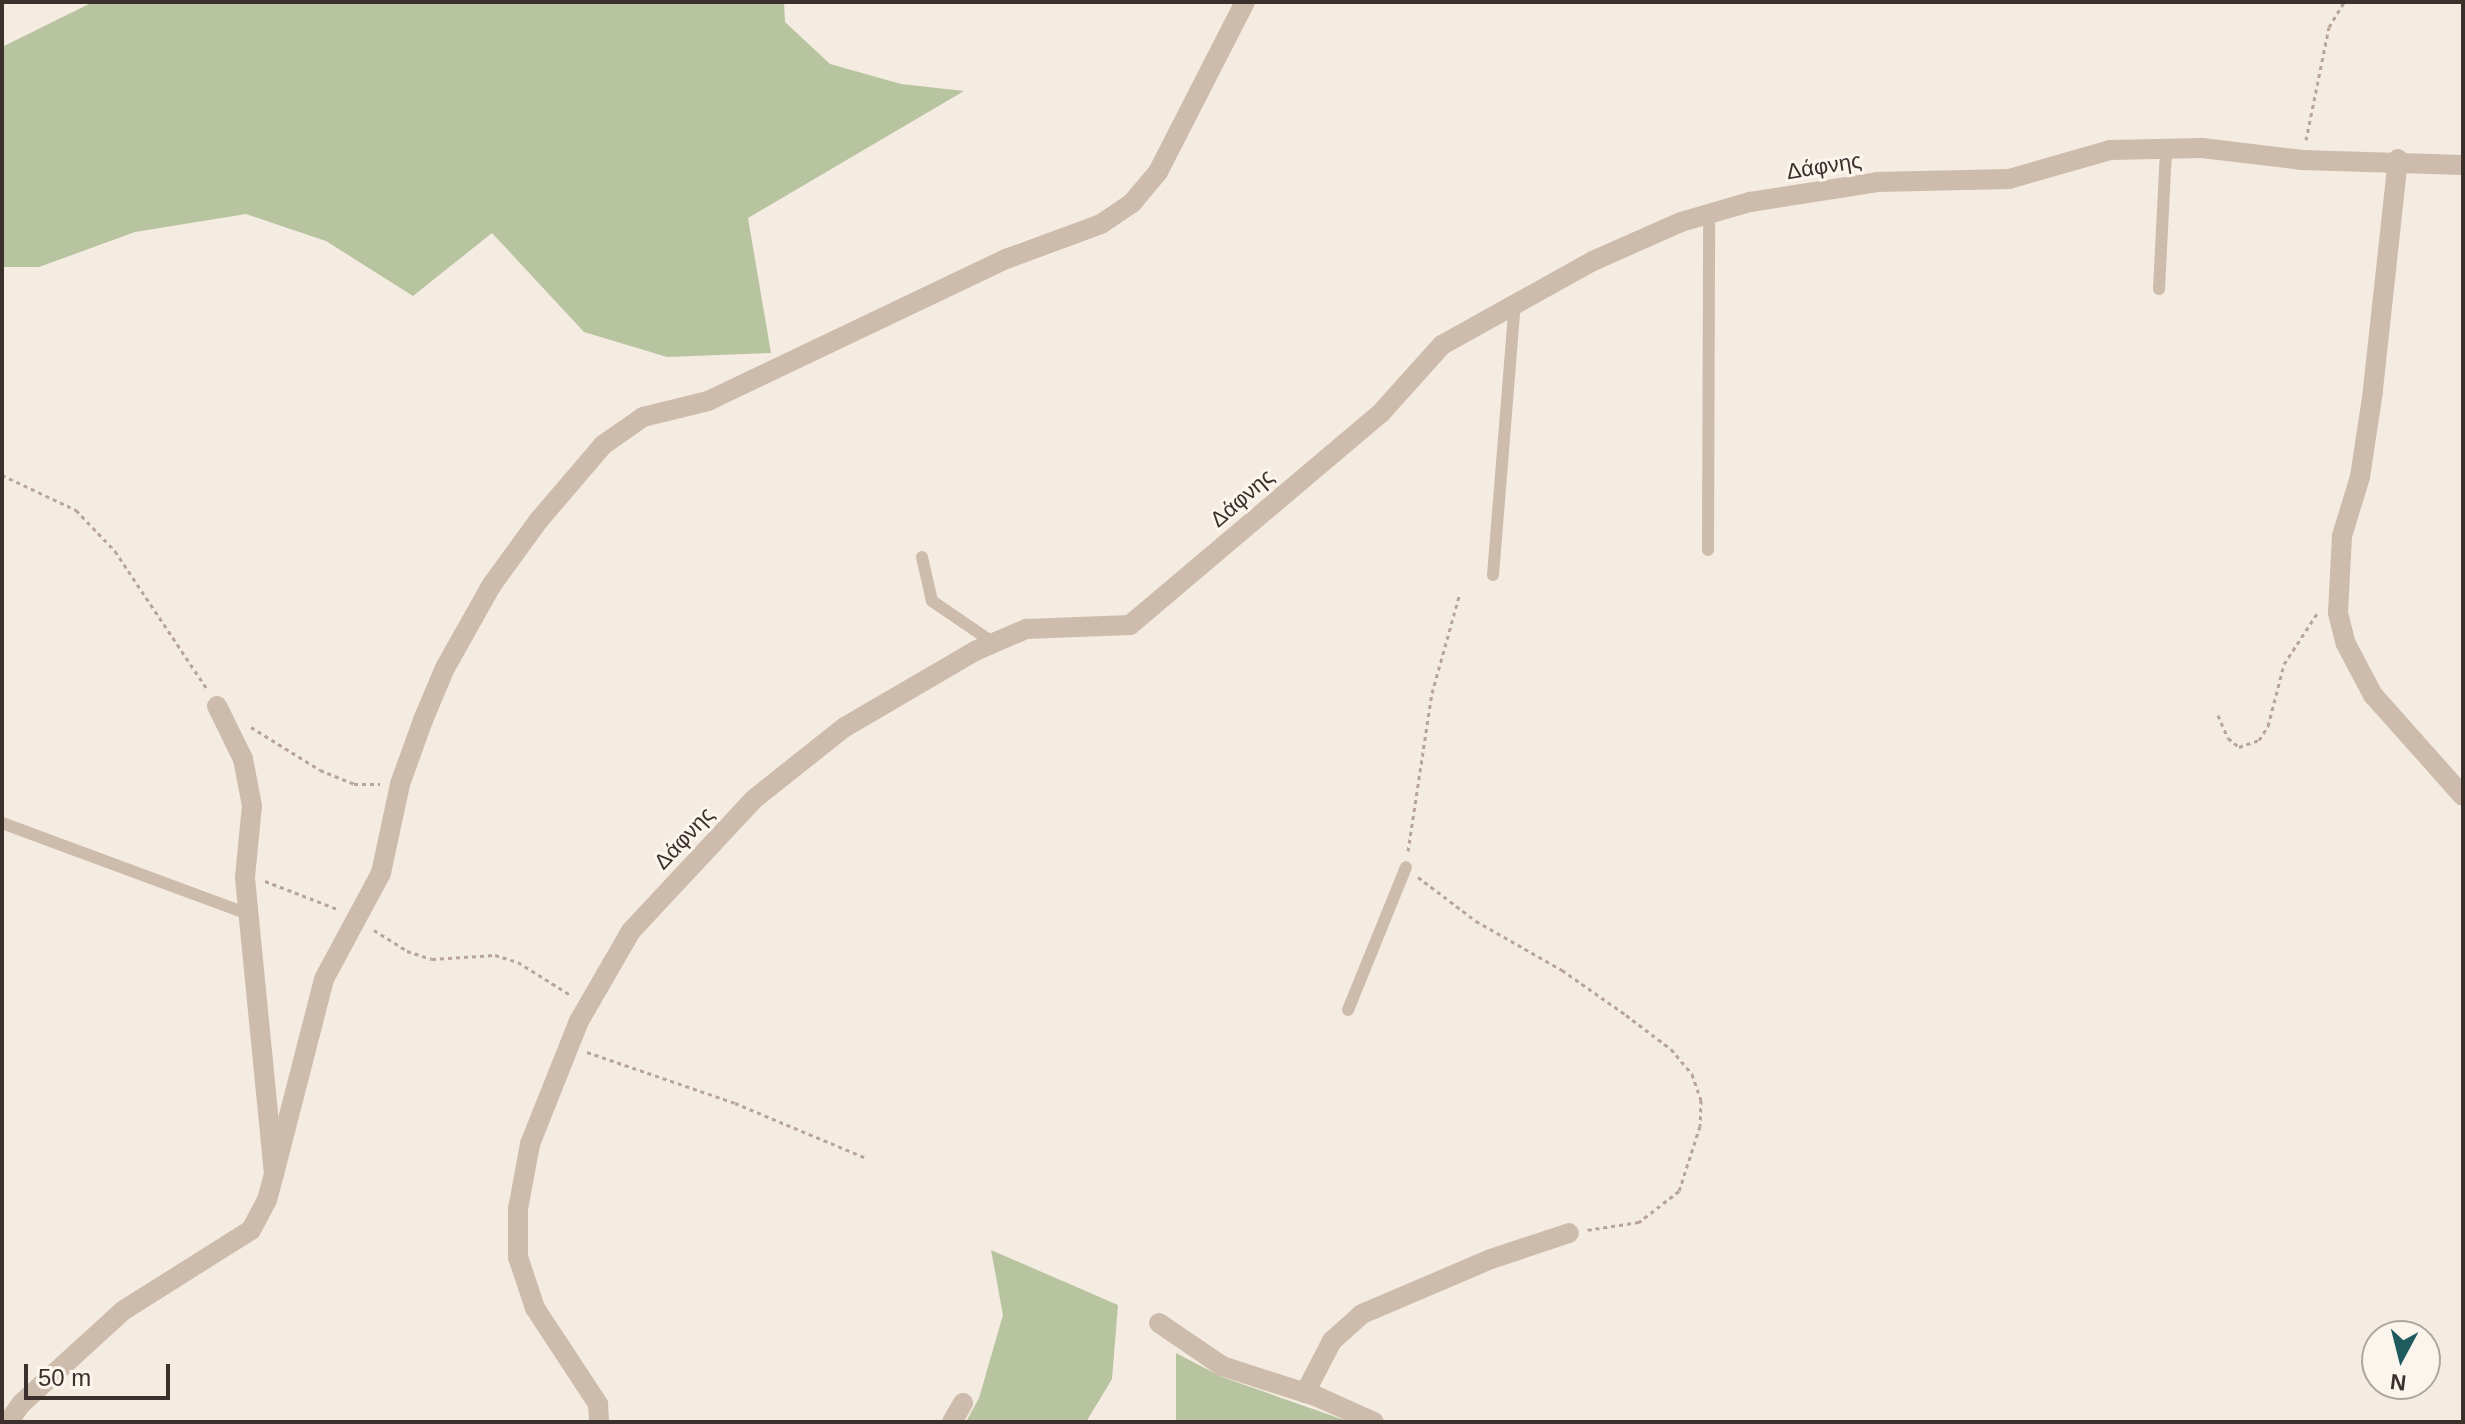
<!DOCTYPE html>
<meta charset="utf-8">
<style>
body{margin:0}
#map{position:relative;width:2465px;height:1424px;overflow:hidden;background:#f4ebe1;font-family:Helvetica,sans-serif}
div>[style]{position:absolute}
.green>*{inset:0;background:#b8c4a0}
.path>*{height:3px;margin-top:-1.5px;transform-origin:0;background:repeating-linear-gradient(90deg,#b9a596 0 4px,transparent 0 8px)}
.service>*{height:12px;margin:-6px;padding:0 6px;transform-origin:6px;border-radius:6px;background:#cdbbac}
.minor>*{height:20px;margin:-10px;padding:0 10px;transform-origin:10px;border-radius:10px;background:#cdbbac}
span{translate:-50% -50%;white-space:nowrap;text-align:center;line-height:1.15;-webkit-text-stroke:6px #fbf5ee;paint-order:stroke}
.street-label{font-size:22px;color:#3b302b}
.frame{position:absolute;inset:0;border:4px solid #3b302b;pointer-events:none}
.north{position:absolute;left:2361px;top:1320px;width:80px;height:80px;box-sizing:border-box;background:#fbf5ee;border:2px solid #aea6a0;border-radius:50%;rotate:187deg;font-size:22px;font-weight:700;line-height:32px;text-align:center;color:#3b302b}
.north::after{content:'';display:block;margin:auto;width:28px;height:36px;background:#1f5a5e;clip-path:polygon(50% 0,100% 100%,50% 72%,0 100%)}
.scale{position:absolute;left:24px;top:1364px;width:146px;height:36px;box-sizing:border-box;border:4px solid #3b302b;border-top:0;padding-left:10px;font-size:24px;line-height:28px;white-space:nowrap;color:#3b302b;-webkit-text-stroke:6px #fbf5ee;paint-order:stroke}
</style>
<div id="map">
<div class="green">
<div style="clip-path:polygon(93px 2px,784px 2px,785px 22px,830px 64px,901px 84px,964px 91px,748px 218px,771px 353px,667px 357px,584px 332px,492px 233px,413px 296px,326px 241px,246px 214px,135px 232px,39px 267px,2px 267px,2px 47px)"></div>
<div style="clip-path:polygon(991px 1250px,1118px 1305px,1112px 1379px,1086px 1422px,966px 1422px,979px 1398px,1003px 1315px)"></div>
<div style="clip-path:polygon(1176px 1353px,1222px 1377px,1350px 1422px,1176px 1422px)"></div>
</div>
<div class="path">
<div style="left:2306px;top:140px;width:115px;rotate:-78.5deg"></div>
<div style="left:2329px;top:27px;width:29px;rotate:-59deg"></div>
<div style="left:2px;top:475px;width:82px;rotate:25.3deg"></div>
<div style="left:76px;top:510px;width:57px;rotate:46.4deg"></div>
<div style="left:115px;top:551px;width:166px;rotate:56.3deg"></div>
<div style="left:2218px;top:715px;width:25px;rotate:67deg"></div>
<div style="left:2228px;top:738px;width:14px;rotate:39deg"></div>
<div style="left:2239px;top:747px;width:21px;rotate:-19deg"></div>
<div style="left:2259px;top:740px;width:17px;rotate:-57deg"></div>
<div style="left:2268px;top:726px;width:64px;rotate:-75.5deg"></div>
<div style="left:2284px;top:664px;width:62px;rotate:-56.8deg"></div>
<div style="left:251px;top:727px;width:81px;rotate:31.9deg"></div>
<div style="left:320px;top:770px;width:37px;rotate:22deg"></div>
<div style="left:354px;top:784px;width:26px"></div>
<div style="left:1408px;top:851px;width:160px;rotate:-81.4deg"></div>
<div style="left:1432px;top:693px;width:104px;rotate:-74.4deg"></div>
<div style="left:1418px;top:877px;width:73px;rotate:37.2deg"></div>
<div style="left:1476px;top:921px;width:99px;rotate:29.7deg"></div>
<div style="left:1562px;top:970px;width:78px;rotate:35.1deg"></div>
<div style="left:1626px;top:1015px;width:56px;rotate:37.1deg"></div>
<div style="left:1671px;top:1049px;width:33px;rotate:50deg"></div>
<div style="left:1692px;top:1074px;width:28px;rotate:71deg"></div>
<div style="left:1701px;top:1100px;width:26px;rotate:92deg"></div>
<div style="left:1700px;top:1126px;width:68px;rotate:107.9deg"></div>
<div style="left:1679px;top:1191px;width:51px;rotate:142.2deg"></div>
<div style="left:1639px;top:1222px;width:53px;rotate:171.3deg"></div>
<div style="left:265px;top:881px;width:80px;rotate:21.1deg"></div>
<div style="left:374px;top:930px;width:39px;rotate:32deg"></div>
<div style="left:407px;top:951px;width:26px;rotate:18deg"></div>
<div style="left:432px;top:959px;width:63px;rotate:-3.6deg"></div>
<div style="left:495px;top:955px;width:24px;rotate:17deg"></div>
<div style="left:518px;top:962px;width:64px;rotate:32.2deg"></div>
<div style="left:587px;top:1052px;width:157px;rotate:19deg"></div>
<div style="left:735px;top:1103px;width:140px;rotate:22.7deg"></div>
</div>
<div class="service">
<div style="left:2159px;top:289px;width:140px;rotate:-87.1deg"></div>
<div style="left:1708px;top:550px;width:336px;rotate:-89.8deg"></div>
<div style="left:922px;top:557px;width:45px;rotate:77.2deg"></div>
<div style="left:932px;top:601px;width:73px;rotate:34.3deg"></div>
<div style="left:1493px;top:575px;width:273px;rotate:-85.4deg"></div>
<div style="left:2px;top:823px;width:265px;rotate:20.3deg"></div>
<div style="left:1348px;top:1010px;width:154px;rotate:-67.9deg"></div>
</div>
<div class="minor">
<div style="left:2398px;top:159px;width:233px;rotate:96.2deg"></div>
<div style="left:2373px;top:391px;width:87px;rotate:98.6deg"></div>
<div style="left:2360px;top:477px;width:62px;rotate:107deg"></div>
<div style="left:2342px;top:536px;width:77px;rotate:93deg"></div>
<div style="left:2338px;top:613px;width:30px;rotate:76deg"></div>
<div style="left:2345px;top:642px;width:60px;rotate:62.2deg"></div>
<div style="left:2373px;top:695px;width:135px;rotate:48.3deg"></div>
<div style="left:274px;top:1174px;width:201px;rotate:-75.6deg"></div>
<div style="left:324px;top:979px;width:120px;rotate:-61.7deg"></div>
<div style="left:381px;top:873px;width:91px;rotate:-77.9deg"></div>
<div style="left:400px;top:784px;width:68px;rotate:-70.2deg"></div>
<div style="left:423px;top:720px;width:56px;rotate:-67.1deg"></div>
<div style="left:445px;top:668px;width:94px;rotate:-60.7deg"></div>
<div style="left:491px;top:586px;width:82px;rotate:-54deg"></div>
<div style="left:539px;top:520px;width:99px;rotate:-49.5deg"></div>
<div style="left:603px;top:445px;width:49px;rotate:-35deg"></div>
<div style="left:643px;top:417px;width:67px;rotate:-13.8deg"></div>
<div style="left:708px;top:401px;width:330px;rotate:-25.5deg"></div>
<div style="left:1006px;top:259px;width:101px;rotate:-20.2deg"></div>
<div style="left:1101px;top:224px;width:37px;rotate:-34deg"></div>
<div style="left:1132px;top:203px;width:40px;rotate:-50deg"></div>
<div style="left:1158px;top:172px;width:191px;rotate:-62.9deg"></div>
<div style="left:1159px;top:1323px;width:76px;rotate:34.3deg"></div>
<div style="left:1222px;top:1366px;width:101px;rotate:17.9deg"></div>
<div style="left:1318px;top:1397px;width:61px;rotate:24.1deg"></div>
<div style="left:1305px;top:1393px;width:59px;rotate:-62.6deg"></div>
<div style="left:1332px;top:1341px;width:40px;rotate:-42deg"></div>
<div style="left:1362px;top:1314px;width:140px;rotate:-23.1deg"></div>
<div style="left:1491px;top:1259px;width:82px;rotate:-18.4deg"></div>
<div style="left:8px;top:1422px;width:24px;rotate:-54deg"></div>
<div style="left:22px;top:1403px;width:138px;rotate:-42.4deg"></div>
<div style="left:124px;top:1310px;width:150px;rotate:-32.2deg"></div>
<div style="left:251px;top:1230px;width:34px;rotate:-62deg"></div>
<div style="left:267px;top:1200px;width:27px;rotate:-75deg"></div>
<div style="left:274px;top:1174px;width:298px;rotate:-95.6deg"></div>
<div style="left:245px;top:877px;width:71px;rotate:-84.4deg"></div>
<div style="left:252px;top:806px;width:48px;rotate:-100.8deg"></div>
<div style="left:243px;top:759px;width:59px;rotate:-116.1deg"></div>
<div style="left:599px;top:1422px;width:18px;rotate:-93deg"></div>
<div style="left:598px;top:1404px;width:115px;rotate:-123.3deg"></div>
<div style="left:535px;top:1308px;width:54px;rotate:-108.4deg"></div>
<div style="left:518px;top:1257px;width:48px;rotate:-90deg"></div>
<div style="left:518px;top:1209px;width:66px;rotate:-79.5deg"></div>
<div style="left:530px;top:1144px;width:132px;rotate:-68.3deg"></div>
<div style="left:579px;top:1021px;width:104px;rotate:-60deg"></div>
<div style="left:631px;top:931px;width:180px;rotate:-47deg"></div>
<div style="left:754px;top:799px;width:116px;rotate:-38.4deg"></div>
<div style="left:845px;top:727px;width:151px;rotate:-30.3deg"></div>
<div style="left:975px;top:651px;width:56px;rotate:-23.3deg"></div>
<div style="left:1026px;top:629px;width:104px;rotate:-2.2deg"></div>
<div style="left:1130px;top:625px;width:327px;rotate:-40.2deg"></div>
<div style="left:1380px;top:414px;width:93px;rotate:-48.1deg"></div>
<div style="left:1442px;top:345px;width:173px;rotate:-29.1deg"></div>
<div style="left:1593px;top:261px;width:96px;rotate:-23.9deg"></div>
<div style="left:1681px;top:222px;width:72px;rotate:-16.2deg"></div>
<div style="left:1750px;top:202px;width:129px;rotate:-8.9deg"></div>
<div style="left:1877px;top:182px;width:132px;rotate:-1.3deg"></div>
<div style="left:2009px;top:179px;width:105px;rotate:-16deg"></div>
<div style="left:2110px;top:150px;width:92px;rotate:-1.2deg"></div>
<div style="left:2202px;top:148px;width:101px;rotate:6.8deg"></div>
<div style="left:2302px;top:160px;width:161px;rotate:1.8deg"></div>
<div style="left:952px;top:1422px;width:22px;rotate:-60deg"></div>
</div>
<div class="street-label">
<span style="left:1824px;top:166px;rotate:-9deg">Δάφνης</span>
<span style="left:1242px;top:498px;rotate:-41deg">Δάφνης</span>
<span style="left:684px;top:838px;rotate:-47deg">Δάφνης</span>
</div>
<div class="frame"></div>
<div class="north">N</div>
<div class="scale">50 m</div>
</div>
